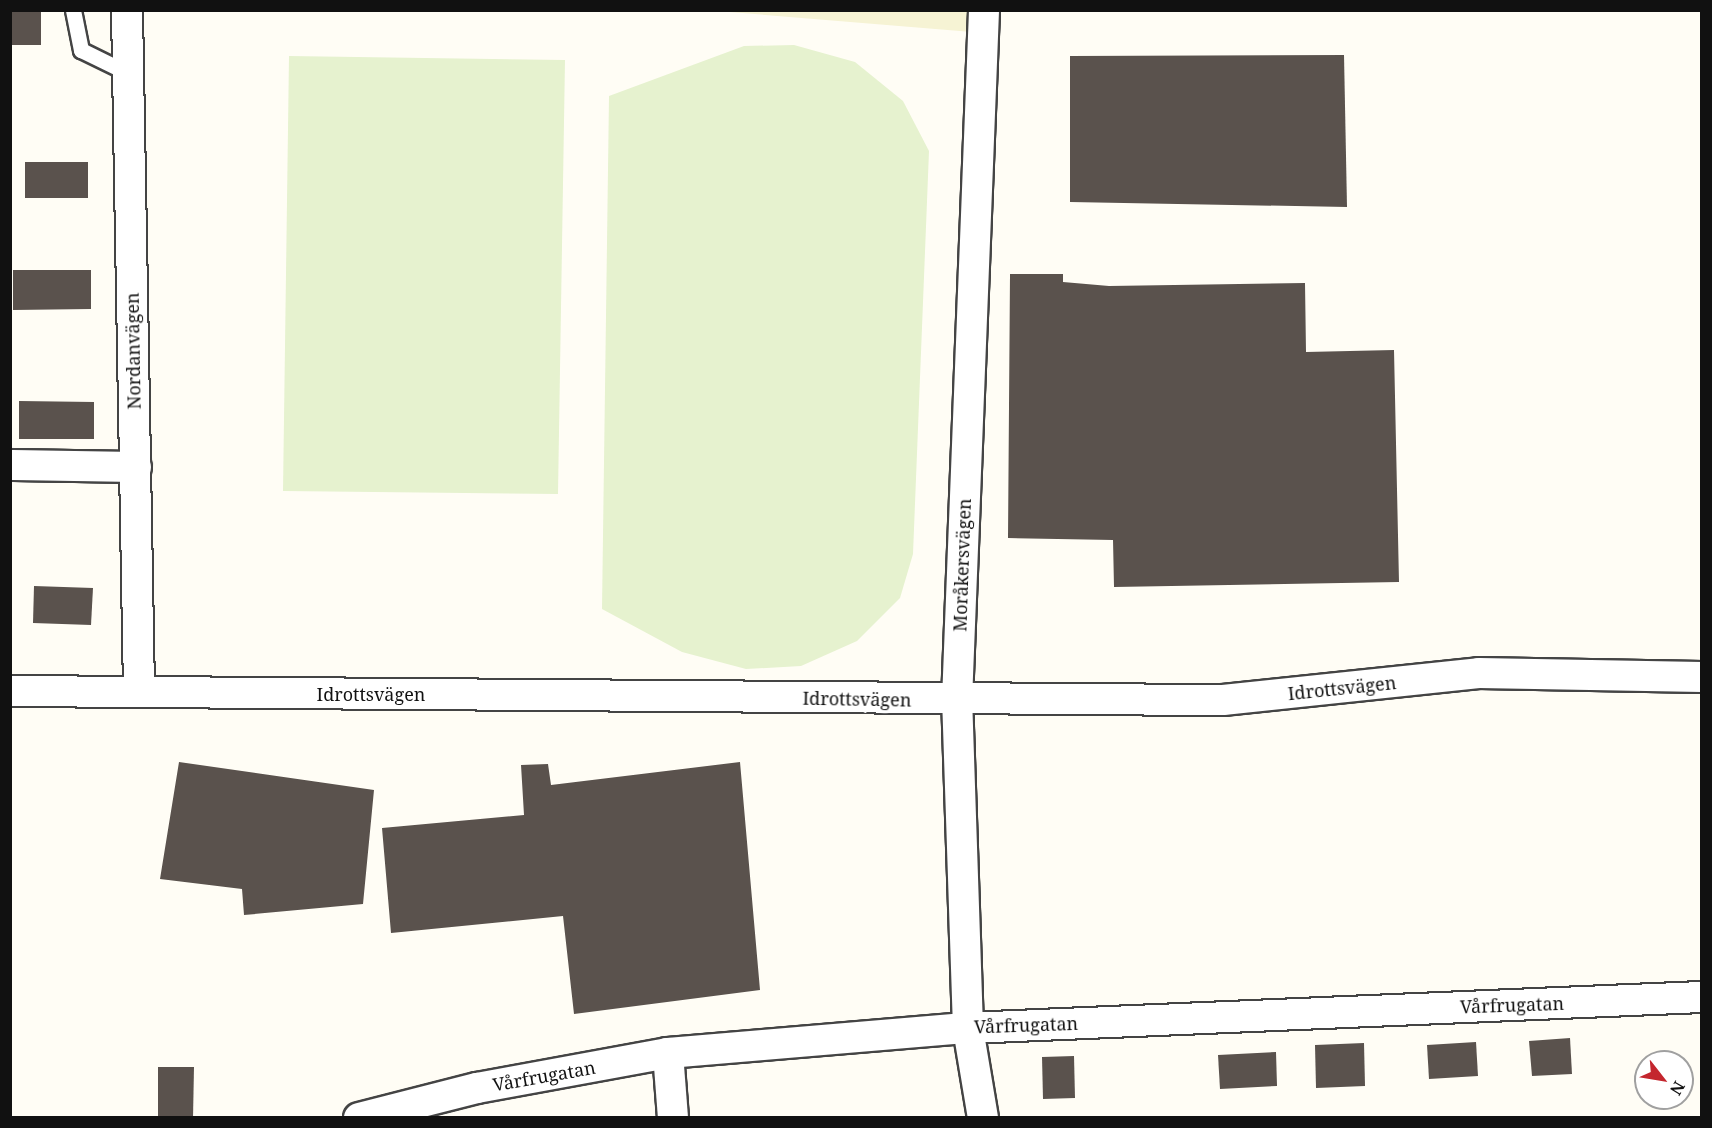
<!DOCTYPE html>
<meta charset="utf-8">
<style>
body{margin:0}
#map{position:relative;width:1712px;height:1128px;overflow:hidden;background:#fffdf5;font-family:"Noto Serif",serif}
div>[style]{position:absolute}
.farmland>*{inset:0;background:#f6f3d4}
.pitch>*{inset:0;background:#e6f2cf}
.building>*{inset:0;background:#5a524d}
.roads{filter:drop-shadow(2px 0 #444) drop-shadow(-2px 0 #444) drop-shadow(0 2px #444) drop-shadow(0 -2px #444)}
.service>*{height:15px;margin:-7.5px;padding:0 7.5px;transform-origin:7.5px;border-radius:7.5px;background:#fff}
.minor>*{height:30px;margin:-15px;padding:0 15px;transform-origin:15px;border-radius:15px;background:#fff}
span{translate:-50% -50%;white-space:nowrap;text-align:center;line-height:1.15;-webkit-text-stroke:6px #fff;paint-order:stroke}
.street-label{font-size:18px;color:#111}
.frame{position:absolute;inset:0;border:12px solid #111;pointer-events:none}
.north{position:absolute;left:1634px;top:1050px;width:60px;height:60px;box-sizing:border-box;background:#fff;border:2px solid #a0a0a0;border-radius:50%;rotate:121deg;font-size:16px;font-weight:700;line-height:24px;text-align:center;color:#111}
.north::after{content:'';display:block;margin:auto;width:21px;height:27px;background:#c4262e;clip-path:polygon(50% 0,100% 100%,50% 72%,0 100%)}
</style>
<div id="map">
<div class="farmland">
<div style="clip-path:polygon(717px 11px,984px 11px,984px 33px)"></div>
</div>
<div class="pitch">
<div style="clip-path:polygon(794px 45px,855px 62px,903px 101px,929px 151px,913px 554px,900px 598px,857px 641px,801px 666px,746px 669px,682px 652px,602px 609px,609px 96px,744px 46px)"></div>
<div style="clip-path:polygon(289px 56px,565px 60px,558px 494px,283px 491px)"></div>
</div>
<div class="building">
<div style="clip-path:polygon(10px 10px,41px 10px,41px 45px,10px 45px)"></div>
<div style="clip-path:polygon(1344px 55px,1347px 207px,1070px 202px,1070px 56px)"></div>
<div style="clip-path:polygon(25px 162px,88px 162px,88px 198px,25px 198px)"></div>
<div style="clip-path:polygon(13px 270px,91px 270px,91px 309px,13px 310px)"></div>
<div style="clip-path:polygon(1010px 274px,1063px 274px,1063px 282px,1109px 286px,1305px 283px,1306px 352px,1394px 350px,1399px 582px,1114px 587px,1113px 540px,1008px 538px)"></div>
<div style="clip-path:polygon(19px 401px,94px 402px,94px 439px,19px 439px)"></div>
<div style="clip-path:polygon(34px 586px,93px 588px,91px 625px,33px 623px)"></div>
<div style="clip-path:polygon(179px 762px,374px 790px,363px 904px,244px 915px,242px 889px,160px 879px)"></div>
<div style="clip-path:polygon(740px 762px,760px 990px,574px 1014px,563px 916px,391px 933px,382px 828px,524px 815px,521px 765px,548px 764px,551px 785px)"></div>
<div style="clip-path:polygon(1570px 1038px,1572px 1074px,1532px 1076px,1529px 1041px)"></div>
<div style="clip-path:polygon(1476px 1042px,1478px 1076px,1429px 1079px,1427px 1045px)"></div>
<div style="clip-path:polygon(1364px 1043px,1365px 1086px,1316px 1088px,1315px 1045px)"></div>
<div style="clip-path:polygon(1276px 1052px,1277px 1086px,1220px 1089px,1218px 1055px)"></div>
<div style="clip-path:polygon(1074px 1056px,1075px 1098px,1043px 1099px,1042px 1057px)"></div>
<div style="clip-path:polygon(158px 1067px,194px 1067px,193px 1118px,158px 1118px)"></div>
</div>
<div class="roads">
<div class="service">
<div style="left:73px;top:10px;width:41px;rotate:78.7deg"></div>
<div style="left:81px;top:50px;width:52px;rotate:26.1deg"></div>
</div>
<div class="minor">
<div style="left:127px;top:10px;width:682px;rotate:88.99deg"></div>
<div style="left:10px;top:465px;width:126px;rotate:0.9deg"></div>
<div style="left:10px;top:691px;width:1213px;rotate:0.43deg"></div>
<div style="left:1223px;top:700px;width:257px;rotate:-6deg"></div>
<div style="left:1479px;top:673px;width:223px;rotate:1deg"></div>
<div style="left:668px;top:1053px;width:65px;rotate:85.6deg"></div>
<div style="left:359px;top:1118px;width:122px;rotate:-14.3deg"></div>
<div style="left:477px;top:1088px;width:194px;rotate:-10.4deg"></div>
<div style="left:668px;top:1053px;width:301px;rotate:-4.8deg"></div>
<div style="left:968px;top:1028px;width:735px;rotate:-2.42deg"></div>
<div style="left:983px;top:1118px;width:91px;rotate:-99.5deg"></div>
<div style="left:968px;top:1028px;width:327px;rotate:-91.9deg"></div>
<div style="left:957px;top:701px;width:692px;rotate:-87.76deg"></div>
</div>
</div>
<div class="street-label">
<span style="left:133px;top:351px;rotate:-91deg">Nordanvägen</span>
<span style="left:962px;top:565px;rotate:-88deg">Moråkersvägen</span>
<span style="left:1342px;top:688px;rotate:-6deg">Idrottsvägen</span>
<span style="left:371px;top:694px">Idrottsvägen</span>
<span style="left:857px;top:699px;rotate:1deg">Idrottsvägen</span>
<span style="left:1512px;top:1005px;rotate:-2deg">Vårfrugatan</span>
<span style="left:1026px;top:1025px;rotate:-2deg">Vårfrugatan</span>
<span style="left:544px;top:1076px;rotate:-10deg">Vårfrugatan</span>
</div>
<div class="frame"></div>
<div class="north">N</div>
</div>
